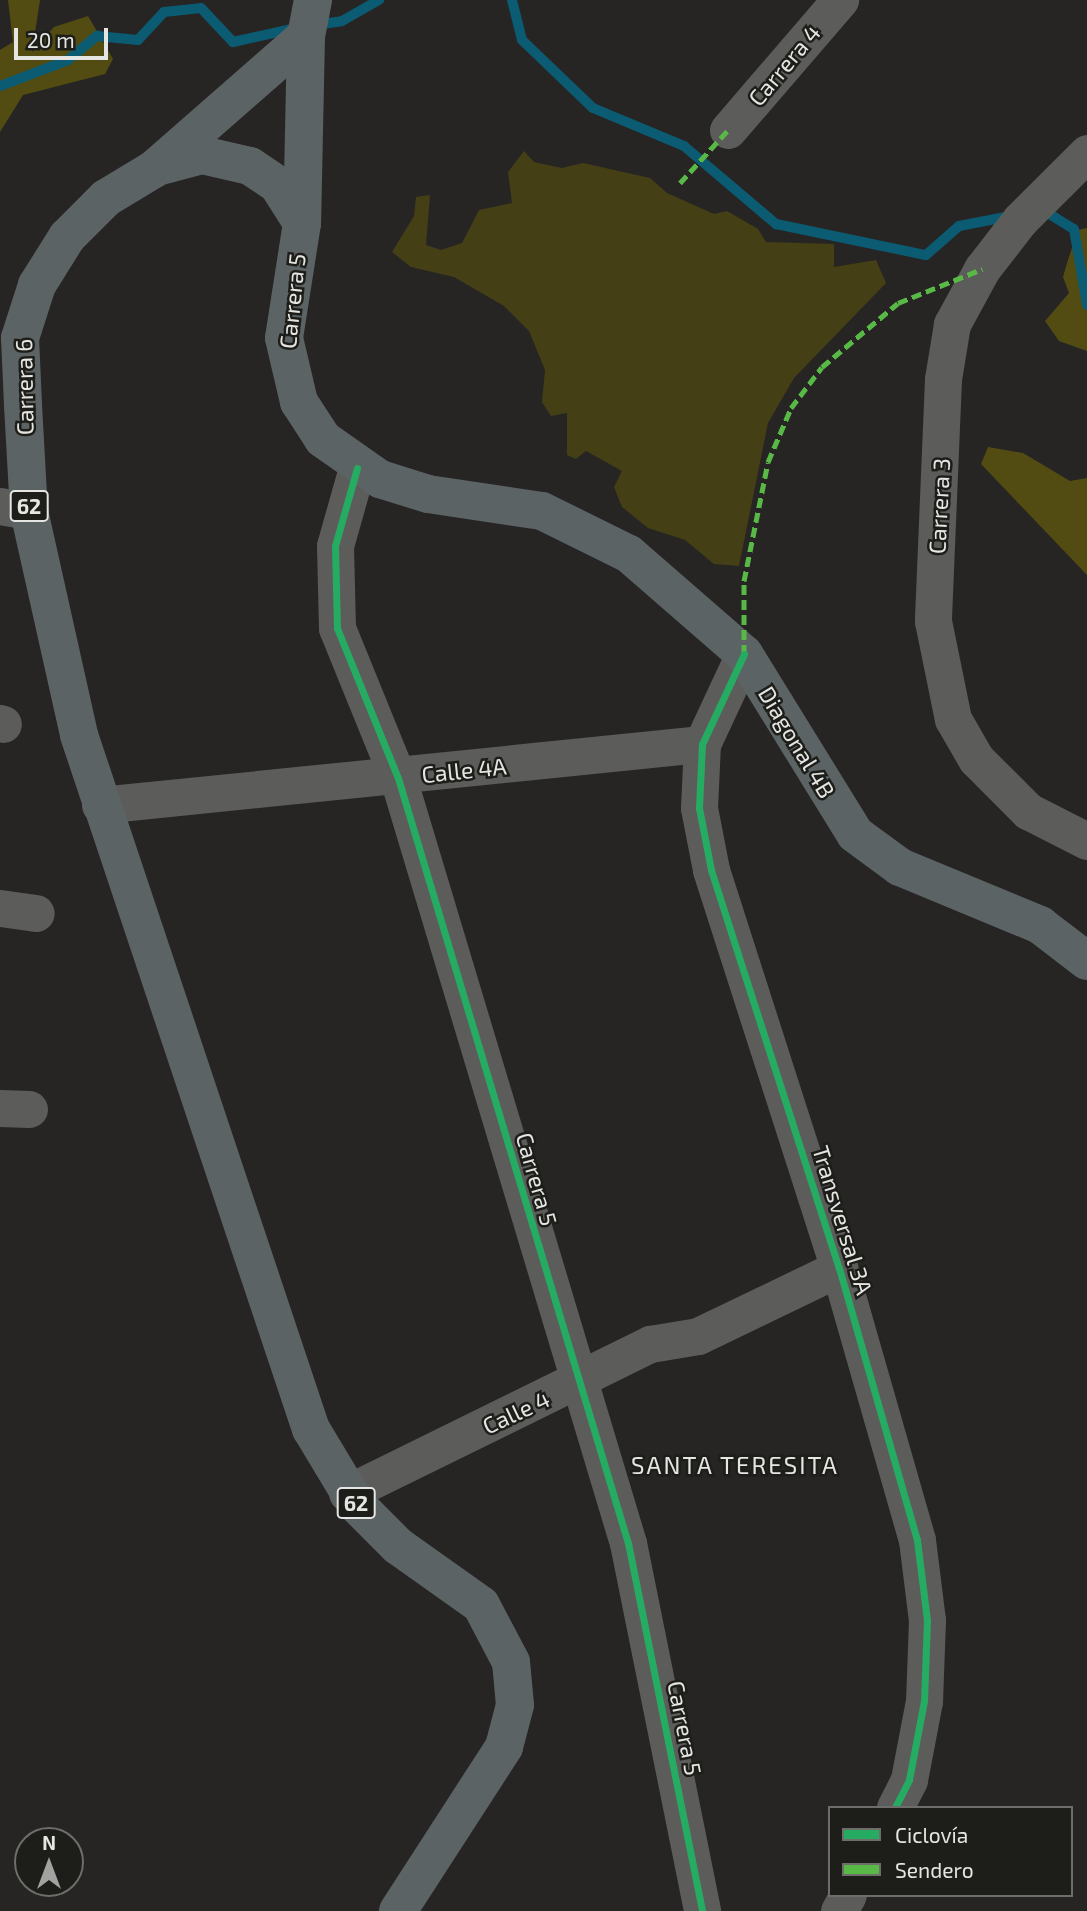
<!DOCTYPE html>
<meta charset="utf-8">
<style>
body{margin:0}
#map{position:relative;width:1087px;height:1911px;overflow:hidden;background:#262524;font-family:"Exo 2",sans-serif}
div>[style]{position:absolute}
.green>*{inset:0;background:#443f15}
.forest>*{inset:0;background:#534c12}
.stream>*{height:10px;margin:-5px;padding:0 5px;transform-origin:5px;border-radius:5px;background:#0b5b72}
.minor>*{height:37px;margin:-18.5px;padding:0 18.5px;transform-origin:18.5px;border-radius:18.5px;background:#5c5c5b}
.major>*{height:38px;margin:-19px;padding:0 19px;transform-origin:19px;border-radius:19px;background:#5c6365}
.quiet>*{height:5px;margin-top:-2.5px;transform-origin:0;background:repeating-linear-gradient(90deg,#58b947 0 10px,transparent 0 15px)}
.cycleway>*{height:7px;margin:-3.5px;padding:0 3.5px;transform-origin:3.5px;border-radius:3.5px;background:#26ab63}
span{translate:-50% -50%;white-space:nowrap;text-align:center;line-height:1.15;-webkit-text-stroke:5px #1d1d19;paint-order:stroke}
.shield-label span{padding:2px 5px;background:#1d1d19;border:2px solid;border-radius:5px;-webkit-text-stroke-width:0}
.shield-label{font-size:21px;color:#e5e5e3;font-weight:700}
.street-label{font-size:23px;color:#e5e5e3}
.neighbourhood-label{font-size:24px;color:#e5e5e3;letter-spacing:2px}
.legend{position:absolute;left:828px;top:1806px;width:245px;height:91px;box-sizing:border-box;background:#1d1d19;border:2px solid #6d6d6a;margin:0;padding:9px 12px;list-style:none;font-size:21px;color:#e5e5e3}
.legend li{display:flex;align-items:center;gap:14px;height:35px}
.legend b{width:35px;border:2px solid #6d6d6a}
.north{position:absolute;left:14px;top:1827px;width:70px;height:70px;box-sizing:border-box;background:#1d1d19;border:2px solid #6d6d6a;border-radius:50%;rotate:0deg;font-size:19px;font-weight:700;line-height:28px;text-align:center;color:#e5e5e3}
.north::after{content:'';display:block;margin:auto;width:24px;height:32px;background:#a2a2a0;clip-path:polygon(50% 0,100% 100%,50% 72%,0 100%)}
.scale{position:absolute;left:14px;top:28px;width:94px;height:32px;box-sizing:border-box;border:4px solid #e5e5e3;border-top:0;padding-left:9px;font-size:21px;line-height:24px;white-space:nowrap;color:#e5e5e3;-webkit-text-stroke:5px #1d1d19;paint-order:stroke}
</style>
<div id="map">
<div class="green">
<div style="clip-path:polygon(524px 151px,534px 162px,562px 168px,583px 163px,650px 178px,667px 193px,714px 214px,727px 211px,758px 229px,766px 242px,834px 244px,834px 267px,876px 260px,886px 283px,794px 378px,768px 423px,739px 566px,714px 564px,685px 540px,648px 528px,622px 507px,614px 487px,622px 471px,586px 451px,576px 459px,567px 455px,567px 413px,551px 416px,542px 402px,545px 370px,529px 331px,504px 306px,454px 277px,411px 267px,392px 252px,414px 216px,416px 197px,430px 195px,426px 245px,441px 250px,462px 243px,479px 210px,512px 203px,508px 172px)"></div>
</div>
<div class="forest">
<div style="clip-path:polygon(8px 0,40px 0,32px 52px,54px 27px,88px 16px,113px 59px,105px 74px,23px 95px,0 132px,0 50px,13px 42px)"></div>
<div style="clip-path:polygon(1087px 228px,1087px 351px,1059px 341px,1045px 321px,1069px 293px,1063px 277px,1068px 260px,1078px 230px)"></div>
<div style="clip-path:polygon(988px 447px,1023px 453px,1070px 481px,1087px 478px,1087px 575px,981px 464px)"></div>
</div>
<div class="stream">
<div style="left:512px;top:0;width:41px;rotate:76deg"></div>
<div style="left:522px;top:40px;width:98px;rotate:43.8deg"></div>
<div style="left:593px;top:108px;width:99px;rotate:22.7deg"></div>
<div style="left:684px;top:146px;width:121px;rotate:40.3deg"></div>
<div style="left:776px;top:224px;width:153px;rotate:11.7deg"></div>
<div style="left:926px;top:255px;width:44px;rotate:-41.3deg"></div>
<div style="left:959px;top:226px;width:53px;rotate:-10.9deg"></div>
<div style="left:315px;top:25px;width:27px;rotate:-8deg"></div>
<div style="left:342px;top:21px;width:43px;rotate:-29.6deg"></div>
<div style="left:0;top:86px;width:73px;rotate:-20.9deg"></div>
<div style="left:68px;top:60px;width:38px;rotate:-40deg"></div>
<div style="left:97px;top:36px;width:41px;rotate:5.6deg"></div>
<div style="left:138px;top:40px;width:38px;rotate:-47deg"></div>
<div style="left:164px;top:12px;width:37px;rotate:-6deg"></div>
<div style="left:201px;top:8px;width:47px;rotate:46.7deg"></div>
<div style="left:233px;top:42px;width:65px;rotate:-12.5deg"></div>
<div style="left:1043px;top:210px;width:36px;rotate:32deg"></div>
<div style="left:1074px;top:229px;width:77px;rotate:80.3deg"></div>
</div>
<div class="minor">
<div style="left:728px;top:130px;width:172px;rotate:-49.3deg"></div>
<div style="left:1087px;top:153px;width:95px;rotate:135deg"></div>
<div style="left:1020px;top:220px;width:62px;rotate:127.8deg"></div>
<div style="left:982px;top:269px;width:63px;rotate:118.6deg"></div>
<div style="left:952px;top:324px;width:56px;rotate:99.3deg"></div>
<div style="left:943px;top:379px;width:242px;rotate:92.4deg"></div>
<div style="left:933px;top:621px;width:100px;rotate:78.5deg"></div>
<div style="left:953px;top:719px;width:46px;rotate:60.1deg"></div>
<div style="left:976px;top:759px;width:74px;rotate:45deg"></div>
<div style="left:1028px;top:811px;width:66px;rotate:27deg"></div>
<div style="left:357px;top:468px;width:81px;rotate:105.8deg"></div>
<div style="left:335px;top:546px;width:82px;rotate:88.6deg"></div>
<div style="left:337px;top:628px;width:162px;rotate:67.9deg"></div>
<div style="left:398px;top:778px;width:799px;rotate:73.27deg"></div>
<div style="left:628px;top:1543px;width:375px;rotate:78.6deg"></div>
<div style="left:0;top:506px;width:29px;rotate:10deg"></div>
<div style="left:744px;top:654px;width:99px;rotate:115deg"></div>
<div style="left:702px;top:744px;width:64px;rotate:92.7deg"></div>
<div style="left:699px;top:808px;width:63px;rotate:79deg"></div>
<div style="left:711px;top:870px;width:418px;rotate:72.2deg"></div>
<div style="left:839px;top:1268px;width:283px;rotate:74deg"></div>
<div style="left:917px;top:1540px;width:81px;rotate:82.9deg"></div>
<div style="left:927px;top:1620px;width:81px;rotate:92.1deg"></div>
<div style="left:924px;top:1701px;width:80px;rotate:100.8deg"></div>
<div style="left:909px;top:1780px;width:31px;rotate:117deg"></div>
<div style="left:0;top:723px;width:3px;rotate:18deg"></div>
<div style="left:100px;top:805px;width:605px;rotate:-5.79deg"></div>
<div style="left:0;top:908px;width:36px;rotate:8deg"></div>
<div style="left:0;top:1108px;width:29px;rotate:2deg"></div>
<div style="left:347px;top:1493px;width:338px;rotate:-26.2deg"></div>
<div style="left:650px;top:1344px;width:49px;rotate:-9.5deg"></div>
<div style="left:698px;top:1336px;width:157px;rotate:-25.7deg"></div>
<div style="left:839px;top:1911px;width:18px;rotate:-61deg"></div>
</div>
<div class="major">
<div style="left:313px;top:0;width:37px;rotate:101deg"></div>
<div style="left:306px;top:36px;width:187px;rotate:91.2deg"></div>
<div style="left:302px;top:223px;width:116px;rotate:98.9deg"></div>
<div style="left:284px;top:338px;width:66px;rotate:76.8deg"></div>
<div style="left:299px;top:402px;width:44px;rotate:57deg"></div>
<div style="left:323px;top:439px;width:70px;rotate:35.1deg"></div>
<div style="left:380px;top:479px;width:50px;rotate:17.4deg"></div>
<div style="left:428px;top:494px;width:115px;rotate:8.5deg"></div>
<div style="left:542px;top:511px;width:97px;rotate:26.3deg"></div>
<div style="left:629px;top:554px;width:152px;rotate:41deg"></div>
<div style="left:744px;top:654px;width:211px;rotate:58.3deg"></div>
<div style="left:855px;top:834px;width:56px;rotate:36.3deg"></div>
<div style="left:900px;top:867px;width:152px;rotate:22.5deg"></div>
<div style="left:1040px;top:925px;width:59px;rotate:37.5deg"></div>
<div style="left:306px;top:36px;width:202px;rotate:138.8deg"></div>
<div style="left:154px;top:169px;width:56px;rotate:148.9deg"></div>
<div style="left:106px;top:198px;width:55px;rotate:135deg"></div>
<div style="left:67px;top:237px;width:57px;rotate:122deg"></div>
<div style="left:37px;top:285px;width:56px;rotate:107.8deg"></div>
<div style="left:20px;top:338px;width:67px;rotate:87.4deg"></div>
<div style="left:23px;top:405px;width:106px;rotate:86.8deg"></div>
<div style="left:29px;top:511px;width:230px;rotate:77.4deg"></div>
<div style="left:79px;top:735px;width:732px;rotate:71.52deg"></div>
<div style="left:311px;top:1429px;width:87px;rotate:59deg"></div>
<div style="left:356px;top:1504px;width:59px;rotate:45deg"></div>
<div style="left:398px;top:1546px;width:102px;rotate:35.4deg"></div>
<div style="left:481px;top:1605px;width:64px;rotate:62.2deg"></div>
<div style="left:511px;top:1662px;width:43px;rotate:84.7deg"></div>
<div style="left:515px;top:1705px;width:43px;rotate:104.7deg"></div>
<div style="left:504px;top:1747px;width:195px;rotate:122.9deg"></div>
<div style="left:160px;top:166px;width:43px;rotate:-14.7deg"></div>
<div style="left:202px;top:155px;width:49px;rotate:12.9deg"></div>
<div style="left:250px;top:166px;width:34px;rotate:34deg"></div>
<div style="left:278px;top:185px;width:45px;rotate:57.7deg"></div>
</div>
<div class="quiet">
<div style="left:680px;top:183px;width:72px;rotate:-47.8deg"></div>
<div style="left:744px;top:654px;width:73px;rotate:-90deg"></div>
<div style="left:744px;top:581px;width:121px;rotate:-78.6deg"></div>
<div style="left:768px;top:462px;width:59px;rotate:-66.9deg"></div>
<div style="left:791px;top:408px;width:51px;rotate:-52.9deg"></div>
<div style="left:822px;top:367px;width:99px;rotate:-40.1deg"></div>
<div style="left:898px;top:303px;width:91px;rotate:-22deg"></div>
</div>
<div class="cycleway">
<div style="left:357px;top:468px;width:81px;rotate:105.8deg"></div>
<div style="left:335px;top:546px;width:82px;rotate:88.6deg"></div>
<div style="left:337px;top:628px;width:162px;rotate:67.9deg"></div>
<div style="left:398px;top:778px;width:799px;rotate:73.27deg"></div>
<div style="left:628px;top:1543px;width:375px;rotate:78.6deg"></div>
<div style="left:744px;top:654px;width:99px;rotate:115deg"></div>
<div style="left:702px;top:744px;width:64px;rotate:92.7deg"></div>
<div style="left:699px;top:808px;width:63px;rotate:79deg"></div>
<div style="left:711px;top:870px;width:418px;rotate:72.2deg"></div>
<div style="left:839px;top:1268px;width:283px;rotate:74deg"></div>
<div style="left:917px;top:1540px;width:81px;rotate:82.9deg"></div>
<div style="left:927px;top:1620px;width:81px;rotate:92.1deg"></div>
<div style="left:924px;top:1701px;width:80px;rotate:100.8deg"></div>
<div style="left:909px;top:1780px;width:31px;rotate:117deg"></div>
</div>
<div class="shield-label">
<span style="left:29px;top:506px">62</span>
<span style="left:356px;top:1503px">62</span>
</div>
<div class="street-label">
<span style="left:784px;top:65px;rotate:-50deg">Carrera 4</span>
<span style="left:292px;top:301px;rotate:-84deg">Carrera 5</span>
<span style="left:24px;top:387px;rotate:-91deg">Carrera 6</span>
<span style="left:939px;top:506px;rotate:-87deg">Carrera 3</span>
<span style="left:797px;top:742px;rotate:59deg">Diagonal 4B</span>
<span style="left:464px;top:770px;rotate:-6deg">Calle 4A</span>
<span style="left:537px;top:1179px;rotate:74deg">Carrera 5</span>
<span style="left:843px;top:1220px;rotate:73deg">Transversal 3A</span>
<span style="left:516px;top:1412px;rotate:-25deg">Calle 4</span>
<span style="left:685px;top:1728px;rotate:79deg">Carrera 5</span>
</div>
<div class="neighbourhood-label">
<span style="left:735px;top:1465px">SANTA TERESITA</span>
</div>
<ul class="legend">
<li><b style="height:9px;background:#26ab63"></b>Ciclovía</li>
<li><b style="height:9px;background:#58b947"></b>Sendero</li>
</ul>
<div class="north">N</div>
<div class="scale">20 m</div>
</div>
